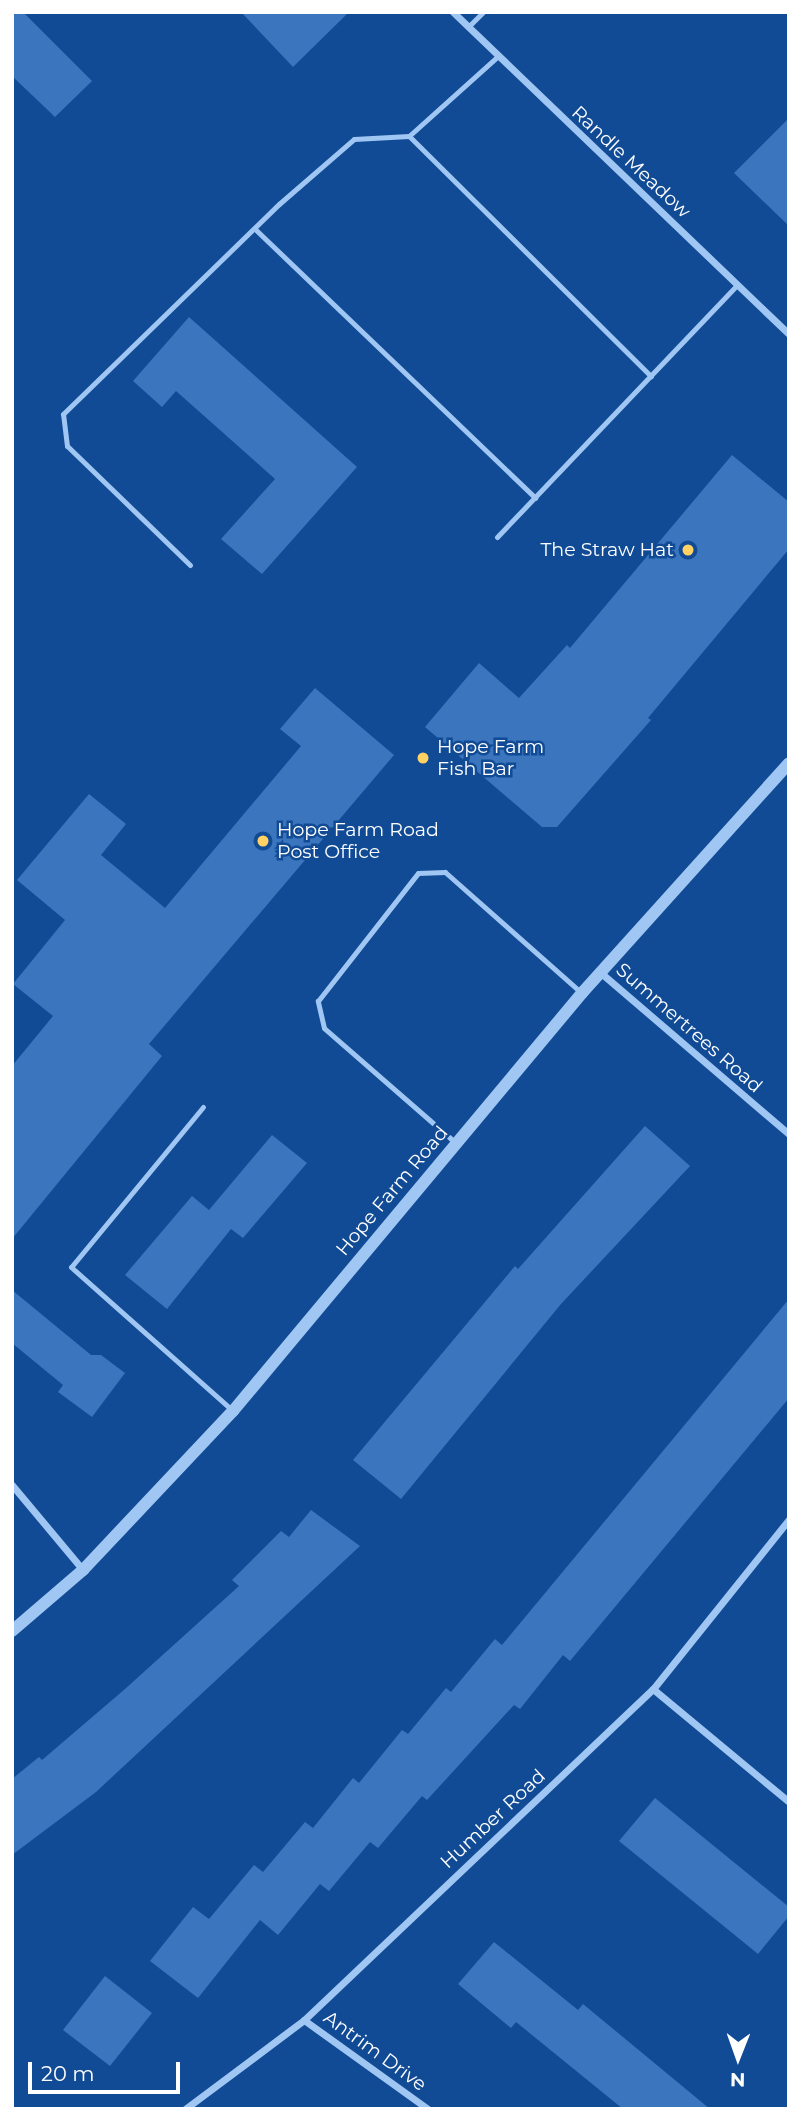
<!DOCTYPE html>
<style>
body{margin:0}
#map{position:relative;width:801px;height:2121px;overflow:hidden;background:#114b95;font-family:Montserrat,sans-serif}
div>[style]{position:absolute}
.building>*{inset:0;background:#3a75be}
.service>*{height:5px;margin:-2.5px;padding:0 2.5px;transform-origin:2.5px;border-radius:2.5px;background:#a0c6f3}
.minor>*{height:7px;margin:-3.5px;padding:0 3.5px;transform-origin:3.5px;border-radius:3.5px;background:#a0c6f3}
.tertiary>*{height:12px;margin:-6px;padding:0 6px;transform-origin:6px;border-radius:6px;background:#a0c6f3}
.dots>*{width:19px;height:19px;translate:-50% -50%;box-sizing:border-box;border:4px solid #114b95;border-radius:50%}
span{translate:-50% -50%;white-space:nowrap;text-align:center;line-height:1.15;-webkit-text-stroke:5px #114b95;paint-order:stroke}
.street-label{font-size:19px;color:#fff}
.poi-label{font-size:19px;color:#fff}
.right{translate:-100% -50%;text-align:right}
.left{translate:0 -50%;text-align:left}
.frame{position:absolute;inset:0;border:14px solid #fff;pointer-events:none}
.north{position:absolute;left:703px;top:2023px;width:70px;height:70px;-webkit-text-stroke:5px #114b95;paint-order:stroke;rotate:181deg;font-size:19px;font-weight:700;line-height:28px;text-align:center;color:#fff}
.north::after{content:'';display:block;margin:auto;width:24px;height:32px;background:#fff;clip-path:polygon(50% 0,100% 100%,50% 72%,0 100%)}
.scale{position:absolute;left:28px;top:2062px;width:152px;height:32px;box-sizing:border-box;border:4px solid #fff;border-top:0;padding-left:9px;font-size:21px;line-height:24px;white-space:nowrap;color:#fff;-webkit-text-stroke:5px #114b95;paint-order:stroke}
</style>
<div id="map">
<div class="building">
<div style="clip-path:polygon(12px 12px,23px 12px,92px 81px,55px 117px,12px 76px)"></div>
<div style="clip-path:polygon(241px 12px,349px 12px,293px 67px)"></div>
<div style="clip-path:polygon(789px 118px,789px 226px,734px 173px)"></div>
<div style="clip-path:polygon(189px 317px,357px 467px,262px 574px,221px 539px,275px 479px,176px 391px,162px 407px,133px 381px)"></div>
<div style="clip-path:polygon(732px 455px,789px 502px,789px 549px,648px 718px,651px 720px,557px 827px,542px 827px,425px 727px,479px 663px,519px 698px,567px 645px,570px 648px)"></div>
<div style="clip-path:polygon(315px 688px,394px 755px,149px 1044px,162px 1056px,12px 1239px,12px 1066px,53px 1016px,13px 984px,65px 920px,17px 880px,89px 794px,126px 824px,101px 855px,165px 908px,301px 746px,280px 729px)"></div>
<div style="clip-path:polygon(645px 1126px,690px 1166px,561px 1304px,401px 1499px,353px 1460px,515px 1266px,518px 1269px)"></div>
<div style="clip-path:polygon(272px 1135px,307px 1163px,243px 1238px,231px 1229px,167px 1309px,125px 1275px,192px 1196px,209px 1210px)"></div>
<div style="clip-path:polygon(12px 1290px,91px 1355px,101px 1355px,125px 1373px,92px 1417px,58px 1392px,63px 1385px,12px 1343px)"></div>
<div style="clip-path:polygon(789px 1299px,789px 1398px,570px 1661px,563px 1655px,520px 1709px,514px 1705px,427px 1800px,422px 1796px,378px 1848px,370px 1842px,329px 1891px,320px 1884px,278px 1935px,260px 1920px,198px 1998px,150px 1961px,193px 1907px,209px 1919px,254px 1865px,263px 1872px,305px 1822px,313px 1828px,353px 1778px,359px 1783px,402px 1730px,408px 1734px,446px 1688px,451px 1692px,495px 1639px,502px 1645px)"></div>
<div style="clip-path:polygon(311px 1510px,360px 1546px,96px 1792px,12px 1855px,12px 1779px,39px 1757px,42px 1760px,125px 1689px,239px 1586px,232px 1580px,281px 1531px,289px 1537px)"></div>
<div style="clip-path:polygon(655px 1798px,789px 1907px,789px 1916px,758px 1954px,619px 1841px)"></div>
<div style="clip-path:polygon(494px 1942px,578px 2010px,583px 2004px,710px 2109px,623px 2109px,516px 2022px,511px 2028px,458px 1984px)"></div>
<div style="clip-path:polygon(105px 1976px,152px 2013px,110px 2066px,63px 2030px)"></div>
</div>
<div class="service">
<div style="left:468px;top:27px;width:21px;rotate:-45deg"></div>
<div style="left:409px;top:136px;width:341px;rotate:44.8deg"></div>
<div style="left:256px;top:230px;width:387px;rotate:43.8deg"></div>
<div style="left:497px;top:537px;width:348px;rotate:-46.4deg"></div>
<div style="left:190px;top:565px;width:171px;rotate:-135.9deg"></div>
<div style="left:67px;top:446px;width:32px;rotate:-97deg"></div>
<div style="left:63px;top:414px;width:301px;rotate:-44.2deg"></div>
<div style="left:279px;top:204px;width:99px;rotate:-40.9deg"></div>
<div style="left:354px;top:139px;width:55px;rotate:-3.1deg"></div>
<div style="left:409px;top:136px;width:118px;rotate:-41.9deg"></div>
<div style="left:203px;top:1107px;width:207px;rotate:129.5deg"></div>
<div style="left:71px;top:1267px;width:217px;rotate:41.6deg"></div>
<div style="left:457px;top:1144px;width:176px;rotate:-138.9deg"></div>
<div style="left:324px;top:1028px;width:28px;rotate:-103deg"></div>
<div style="left:318px;top:1001px;width:162px;rotate:-52deg"></div>
<div style="left:418px;top:873px;width:27px;rotate:-2deg"></div>
<div style="left:445px;top:872px;width:183px;rotate:41.5deg"></div>
</div>
<div class="minor">
<div style="left:453px;top:12px;width:465px;rotate:43.8deg"></div>
<div style="left:601px;top:973px;width:248px;rotate:40.6deg"></div>
<div style="left:12px;top:1485px;width:111px;rotate:50.1deg"></div>
<div style="left:653px;top:1689px;width:177px;rotate:39.7deg"></div>
<div style="left:304px;top:2020px;width:153px;rotate:35.7deg"></div>
<div style="left:185px;top:2109px;width:149px;rotate:-36.8deg"></div>
<div style="left:304px;top:2020px;width:481px;rotate:-43.5deg"></div>
<div style="left:653px;top:1689px;width:218px;rotate:-51.3deg"></div>
</div>
<div class="tertiary">
<div style="left:12px;top:1631px;width:94px;rotate:-40.7deg"></div>
<div style="left:83px;top:1570px;width:219px;rotate:-46.7deg"></div>
<div style="left:233px;top:1411px;width:545px;rotate:-50.14deg"></div>
<div style="left:582px;top:993px;width:309px;rotate:-48deg"></div>
</div>
<div class="dots">
<div style="left:688px;top:550px;background:#ffd263"></div>
<div style="left:423px;top:758px;background:#ffd263"></div>
<div style="left:263px;top:841px;background:#ffd263"></div>
</div>
<div class="street-label">
<span style="left:631px;top:162px;rotate:43deg">Randle Meadow</span>
<span style="left:689px;top:1028px;rotate:41deg">Summertrees Road</span>
<span style="left:392px;top:1191px;rotate:-50deg">Hope Farm Road</span>
<span style="left:493px;top:1819px;rotate:-43deg">Humber Road</span>
<span style="left:375px;top:2051px;rotate:36deg">Antrim Drive</span>
</div>
<div class="poi-label">
<span class="right" style="left:674px;top:550px">The Straw Hat</span>
<span class="left" style="left:437px;top:758px">Hope Farm<br>Fish Bar</span>
<span class="left" style="left:277px;top:841px">Hope Farm Road<br>Post Office</span>
</div>
<div class="frame"></div>
<div class="north">N</div>
<div class="scale">20 m</div>
</div>
